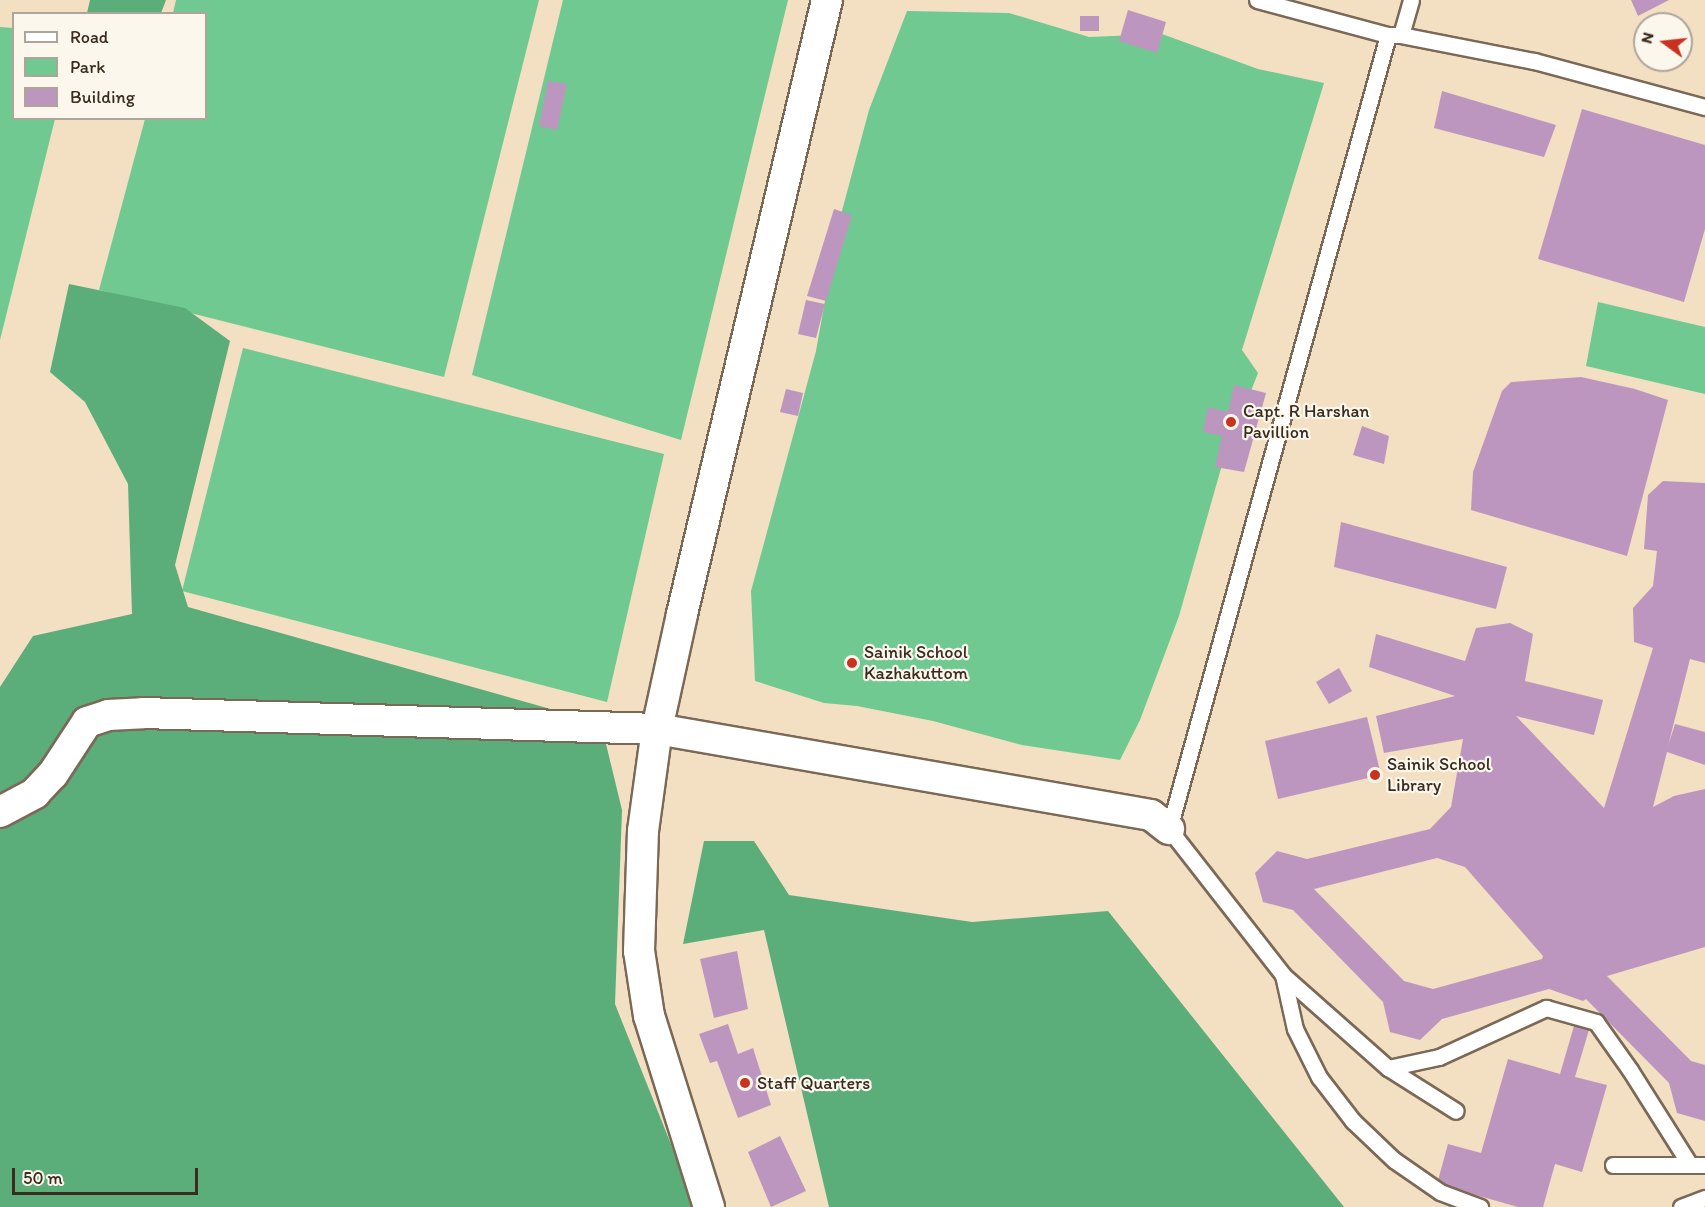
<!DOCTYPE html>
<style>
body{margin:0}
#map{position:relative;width:1705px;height:1207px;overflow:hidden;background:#f3dfc2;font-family:Itim,sans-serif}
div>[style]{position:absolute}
.green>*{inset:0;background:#6fc990}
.forest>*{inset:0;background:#5bad7a}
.building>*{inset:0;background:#bd96bf}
.roads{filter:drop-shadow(2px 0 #7b6957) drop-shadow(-2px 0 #7b6957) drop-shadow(0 2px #7b6957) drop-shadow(0 -2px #7b6957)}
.lane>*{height:15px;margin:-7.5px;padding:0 7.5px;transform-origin:7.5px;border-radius:7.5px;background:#fff}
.street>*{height:30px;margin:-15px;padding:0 15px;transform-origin:15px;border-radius:15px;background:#fff}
.dots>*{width:16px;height:16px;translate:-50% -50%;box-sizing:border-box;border:3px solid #fbf7ec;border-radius:50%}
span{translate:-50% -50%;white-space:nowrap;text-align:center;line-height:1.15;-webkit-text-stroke:4.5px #fbf7ec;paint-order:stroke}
.poi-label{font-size:18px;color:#3b2a1e}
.left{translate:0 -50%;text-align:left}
.legend{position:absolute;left:12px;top:12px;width:195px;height:108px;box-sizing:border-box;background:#fbf7ec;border:2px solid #aea59a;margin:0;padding:8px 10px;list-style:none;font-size:18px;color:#3b2a1e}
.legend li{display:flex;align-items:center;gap:12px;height:30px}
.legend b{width:30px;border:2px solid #aea59a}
.north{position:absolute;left:1633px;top:12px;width:60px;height:60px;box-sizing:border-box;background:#fbf7ec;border:2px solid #aea59a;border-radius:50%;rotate:285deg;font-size:16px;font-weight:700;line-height:24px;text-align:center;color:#3b2a1e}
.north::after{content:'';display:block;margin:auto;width:21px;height:27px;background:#c8321e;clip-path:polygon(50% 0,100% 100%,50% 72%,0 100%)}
.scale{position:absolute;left:12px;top:1168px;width:186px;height:27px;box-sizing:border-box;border:3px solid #3b2a1e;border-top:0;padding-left:8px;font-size:18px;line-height:21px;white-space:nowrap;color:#3b2a1e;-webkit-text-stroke:4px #fbf7ec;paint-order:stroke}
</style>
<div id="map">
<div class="green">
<div style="clip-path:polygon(176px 0,539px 0,444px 377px,99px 290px,145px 119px,206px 118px,206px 14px,173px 13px)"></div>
<div style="clip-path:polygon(563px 0,788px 0,681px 440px,472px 375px)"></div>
<div style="clip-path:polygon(907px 11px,1009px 13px,1089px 37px,1162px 34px,1258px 69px,1324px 83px,1242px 350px,1258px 373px,1222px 465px,1179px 616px,1140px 720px,1120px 760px,1022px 745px,933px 721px,857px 706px,824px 703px,755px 681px,751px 591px,816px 351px,839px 222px,869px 110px)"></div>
<div style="clip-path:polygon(0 27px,13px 28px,14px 118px,55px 119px,0 340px)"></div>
<div style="clip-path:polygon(1598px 302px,1705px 327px,1705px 394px,1586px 366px)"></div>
<div style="clip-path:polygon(243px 348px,664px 454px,607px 702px,182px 591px)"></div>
</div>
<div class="forest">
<div style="clip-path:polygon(90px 0,166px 0,161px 13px,87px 13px)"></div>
<div style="clip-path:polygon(69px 284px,185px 308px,230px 341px,175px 565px,188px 607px,554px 710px,606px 744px,622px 810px,615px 1004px,696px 1207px,0 1207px,0 687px,33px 636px,132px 614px,128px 484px,85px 402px,50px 372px)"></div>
<div style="clip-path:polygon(704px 841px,754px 841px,789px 895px,972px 922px,1108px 911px,1344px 1207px,829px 1207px,764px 930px,683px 944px)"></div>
</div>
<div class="building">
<div style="clip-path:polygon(1631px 0,1669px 0,1638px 16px)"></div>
<div style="clip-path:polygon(1128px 10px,1166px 22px,1157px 53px,1119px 41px)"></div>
<div style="clip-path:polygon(1080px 16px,1099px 16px,1099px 31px,1080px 31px)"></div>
<div style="clip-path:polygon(548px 81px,567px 84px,557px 130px,539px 126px)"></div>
<div style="clip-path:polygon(1442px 91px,1556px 125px,1544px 157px,1434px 128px)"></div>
<div style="clip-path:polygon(1582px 109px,1705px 145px,1705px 229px,1684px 302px,1538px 259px)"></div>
<div style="clip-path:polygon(834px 209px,852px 215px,826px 301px,807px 296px)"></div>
<div style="clip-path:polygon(806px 300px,825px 304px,816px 338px,798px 334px)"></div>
<div style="clip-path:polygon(1581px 377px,1635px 389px,1668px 400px,1627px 556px,1471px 510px,1473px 472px,1502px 391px,1511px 382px)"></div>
<div style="clip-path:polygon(1234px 385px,1266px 393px,1244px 472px,1215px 467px,1222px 436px,1203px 432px,1208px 407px,1228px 412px)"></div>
<div style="clip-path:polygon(786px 389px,803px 393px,798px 416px,780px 412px)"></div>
<div style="clip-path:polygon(1362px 426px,1389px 436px,1384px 464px,1353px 455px)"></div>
<div style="clip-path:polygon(evenodd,1663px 481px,1705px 483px,1705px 663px,1690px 659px,1668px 746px,1675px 724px,1705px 732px,1705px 765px,1667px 752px,1653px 807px,1674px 796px,1705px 789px,1705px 947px,1607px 976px,1691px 1061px,1705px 1065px,1705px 1121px,1677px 1113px,1669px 1083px,1586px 999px,1583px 1001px,1549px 989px,1442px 1019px,1420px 1040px,1390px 1032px,1383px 1002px,1293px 910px,1263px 902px,1255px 873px,1277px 851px,1307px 859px,1430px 829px,1451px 807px,1463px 739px,1384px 753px,1376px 716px,1455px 696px,1369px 667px,1376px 634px,1465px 661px,1476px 628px,1510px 623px,1533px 634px,1525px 681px,1603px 700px,1594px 735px,1516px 716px,1604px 808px,1653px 648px,1634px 642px,1633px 608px,1653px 586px,1657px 551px,1644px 549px,1648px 495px,1663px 481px,1437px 858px,1465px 867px,1543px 956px,1542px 959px,1433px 989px,1404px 981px,1314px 889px,1437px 858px)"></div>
<div style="clip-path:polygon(1341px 522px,1507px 567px,1496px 609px,1334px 567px)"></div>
<div style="clip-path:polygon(1339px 668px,1352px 691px,1329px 704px,1316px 682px)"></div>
<div style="clip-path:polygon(1367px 717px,1381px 775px,1278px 799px,1265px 741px)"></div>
<div style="clip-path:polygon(737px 951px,748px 1009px,714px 1018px,700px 959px)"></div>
<div style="clip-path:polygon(1576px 1019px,1591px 1023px,1575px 1077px,1607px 1085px,1582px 1172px,1555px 1164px,1543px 1207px,1518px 1207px,1437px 1184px,1448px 1144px,1481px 1153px,1508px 1059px,1560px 1074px)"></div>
<div style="clip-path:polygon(728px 1024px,738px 1054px,753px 1048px,771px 1105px,738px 1118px,717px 1061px,710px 1063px,699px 1034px)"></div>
<div style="clip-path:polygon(780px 1136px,806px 1191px,771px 1207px,748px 1152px)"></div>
</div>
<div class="roads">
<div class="lane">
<div style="left:1257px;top:0;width:136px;rotate:15deg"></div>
<div style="left:1388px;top:35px;width:13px"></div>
<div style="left:1401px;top:35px;width:36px;rotate:-74deg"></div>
<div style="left:1388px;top:35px;width:824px;rotate:105.42deg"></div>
<div style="left:1169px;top:829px;width:185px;rotate:52deg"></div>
<div style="left:1283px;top:975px;width:140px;rotate:41.5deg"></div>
<div style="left:1388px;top:1068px;width:80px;rotate:32.3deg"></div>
<div style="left:1401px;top:35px;width:136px;rotate:11.1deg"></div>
<div style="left:1534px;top:61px;width:177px;rotate:15.1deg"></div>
<div style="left:1283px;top:975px;width:55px;rotate:77.5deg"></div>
<div style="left:1295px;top:1029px;width:54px;rotate:63.4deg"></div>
<div style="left:1319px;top:1077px;width:56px;rotate:52.3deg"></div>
<div style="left:1353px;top:1121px;width:57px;rotate:43.6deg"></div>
<div style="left:1394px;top:1160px;width:56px;rotate:34.8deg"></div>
<div style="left:1440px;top:1192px;width:43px;rotate:20.6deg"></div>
<div style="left:1388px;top:1068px;width:52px;rotate:-12.2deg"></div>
<div style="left:1439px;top:1057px;width:118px;rotate:-24.6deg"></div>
<div style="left:1546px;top:1008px;width:52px;rotate:15.6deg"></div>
<div style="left:1596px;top:1022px;width:59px;rotate:54.7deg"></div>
<div style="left:1630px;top:1070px;width:112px;rotate:57.7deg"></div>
<div style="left:1613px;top:1165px;width:92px"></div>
<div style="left:1681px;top:1207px;width:26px;rotate:-21deg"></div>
</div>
<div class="street">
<div style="left:0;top:812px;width:40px;rotate:-28deg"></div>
<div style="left:35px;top:793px;width:26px;rotate:-47deg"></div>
<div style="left:53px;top:774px;width:62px;rotate:-56.8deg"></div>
<div style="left:87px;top:722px;width:22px;rotate:-18deg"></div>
<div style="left:108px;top:715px;width:35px;rotate:-3deg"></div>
<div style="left:143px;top:713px;width:514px;rotate:1.78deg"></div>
<div style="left:657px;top:729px;width:501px;rotate:9.88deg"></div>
<div style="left:1151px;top:815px;width:23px;rotate:38deg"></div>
<div style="left:709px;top:1207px;width:200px;rotate:-107.4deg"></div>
<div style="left:649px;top:1016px;width:66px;rotate:-98.7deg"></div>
<div style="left:639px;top:951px;width:120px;rotate:-88.1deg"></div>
<div style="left:643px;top:831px;width:103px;rotate:-82.2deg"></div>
<div style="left:657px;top:729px;width:118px;rotate:-77.7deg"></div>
<div style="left:682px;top:614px;width:631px;rotate:-76.71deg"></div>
</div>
</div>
<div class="dots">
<div style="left:1231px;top:422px;background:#c8321e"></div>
<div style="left:852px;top:663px;background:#c8321e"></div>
<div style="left:1375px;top:775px;background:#c8321e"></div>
<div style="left:745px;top:1083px;background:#c8321e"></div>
</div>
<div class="poi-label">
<span class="left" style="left:1243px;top:422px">Capt. R Harshan<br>Pavillion</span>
<span class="left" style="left:864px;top:663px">Sainik School<br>Kazhakuttom</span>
<span class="left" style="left:1387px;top:775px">Sainik School<br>Library</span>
<span class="left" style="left:757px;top:1083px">Staff Quarters</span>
</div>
<ul class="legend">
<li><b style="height:8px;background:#fff"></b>Road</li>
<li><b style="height:16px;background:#6fc990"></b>Park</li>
<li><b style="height:16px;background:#bd96bf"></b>Building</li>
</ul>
<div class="north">N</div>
<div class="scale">50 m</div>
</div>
